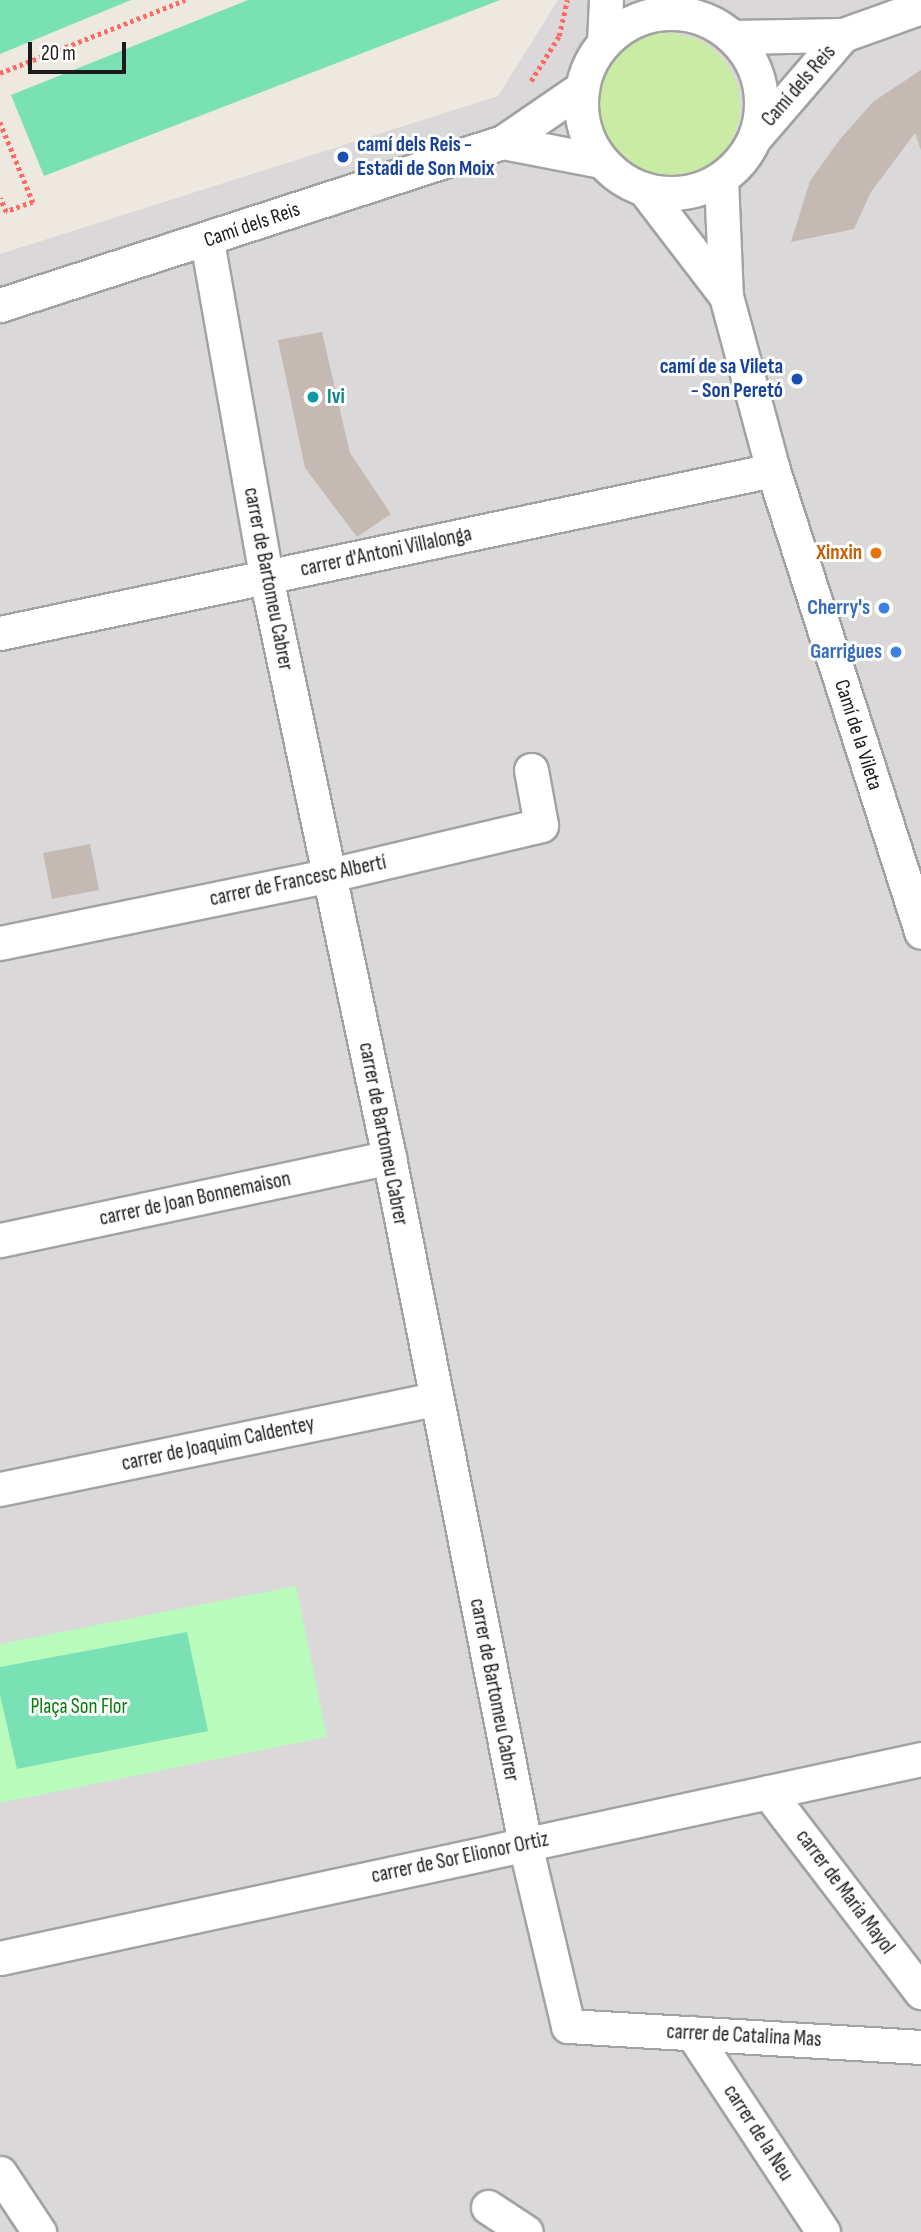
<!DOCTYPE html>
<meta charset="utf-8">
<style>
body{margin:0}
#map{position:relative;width:921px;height:2232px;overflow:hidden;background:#eee9e0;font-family:"Sofia Sans Condensed",sans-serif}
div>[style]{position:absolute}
.residential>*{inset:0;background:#dad8d8}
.grass>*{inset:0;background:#c9eba3}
.round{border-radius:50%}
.park>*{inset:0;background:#b9fbbc}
.pitch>*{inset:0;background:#7ae1b5}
.building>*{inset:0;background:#c5bab3}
.path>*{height:4.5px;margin-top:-2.25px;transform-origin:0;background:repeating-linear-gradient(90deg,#ff6960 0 3.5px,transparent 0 7px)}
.roads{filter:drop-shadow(2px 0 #a2a2a2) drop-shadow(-2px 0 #a2a2a2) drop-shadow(0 2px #a2a2a2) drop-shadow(0 -2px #a2a2a2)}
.minor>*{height:33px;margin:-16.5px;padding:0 16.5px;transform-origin:16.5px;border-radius:16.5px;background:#fff}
.minor>.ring{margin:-16.5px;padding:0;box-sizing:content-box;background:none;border:33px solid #fff;border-radius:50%}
.dots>*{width:19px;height:19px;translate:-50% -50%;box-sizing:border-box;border:4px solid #fff;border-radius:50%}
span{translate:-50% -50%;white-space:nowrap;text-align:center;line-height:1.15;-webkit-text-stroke:6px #fff;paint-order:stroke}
.street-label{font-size:21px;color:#1b1b1b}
.transit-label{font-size:21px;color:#164399;font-weight:700}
.left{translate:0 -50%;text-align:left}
.right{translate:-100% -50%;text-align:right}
.culture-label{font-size:21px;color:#0d838f;font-weight:700}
.food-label{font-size:21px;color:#c56008;font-weight:700}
.shop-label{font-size:21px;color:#366cbe;font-weight:700}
.park-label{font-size:21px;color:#067c0b}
.scale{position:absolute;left:28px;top:42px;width:98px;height:32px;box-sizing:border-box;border:4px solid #1b1b1b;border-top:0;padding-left:9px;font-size:21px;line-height:24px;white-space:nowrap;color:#1b1b1b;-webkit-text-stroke:5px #fff;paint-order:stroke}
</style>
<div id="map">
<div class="residential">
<div style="clip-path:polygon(558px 0,921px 0,921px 2232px,0 2232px,0 254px,498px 96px)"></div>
</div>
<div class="grass">
<div class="round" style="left:594px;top:33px;width:146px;height:146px"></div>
</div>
<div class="park">
<div style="clip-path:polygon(296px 1586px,327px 1737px,0 1803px,0 1644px)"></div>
</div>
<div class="pitch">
<div style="clip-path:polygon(0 0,131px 0,0 54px)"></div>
<div style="clip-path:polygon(248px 0,500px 0,44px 176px,11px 95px)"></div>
<div style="clip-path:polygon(187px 1632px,208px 1731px,17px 1769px,0 1695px,0 1667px)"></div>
</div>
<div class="building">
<div style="clip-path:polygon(921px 70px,921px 150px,915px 133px,871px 192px,854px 229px,791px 242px,810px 181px,840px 139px,874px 101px)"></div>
<div style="clip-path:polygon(322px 332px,350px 453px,391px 514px,357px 537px,305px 468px,278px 340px)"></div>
<div style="clip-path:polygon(90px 844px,99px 890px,52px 899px,43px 853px)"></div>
</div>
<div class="path">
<div style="left:0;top:73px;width:199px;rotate:-21.5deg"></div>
<div style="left:531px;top:81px;width:53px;rotate:-58.1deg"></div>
<div style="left:559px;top:36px;width:37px;rotate:-77deg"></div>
<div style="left:0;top:122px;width:87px;rotate:67.6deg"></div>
<div style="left:33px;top:202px;width:29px;rotate:160deg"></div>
<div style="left:6px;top:212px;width:15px;rotate:-113deg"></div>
</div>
<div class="roads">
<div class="minor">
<div class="ring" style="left:581px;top:13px;width:147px;height:147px"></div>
<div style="left:733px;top:37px;width:110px;rotate:-1deg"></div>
<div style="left:843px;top:35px;width:83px;rotate:-19.7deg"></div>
<div style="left:604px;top:42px;width:42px;rotate:-87.3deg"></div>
<div style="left:756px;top:136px;width:133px;rotate:-49.3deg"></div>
<div style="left:503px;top:142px;width:100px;rotate:11deg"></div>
<div style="left:721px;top:179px;width:117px;rotate:87.6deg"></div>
<div style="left:726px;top:296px;width:180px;rotate:74.9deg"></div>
<div style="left:773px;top:470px;width:485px;rotate:72.2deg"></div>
<div style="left:644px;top:189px;width:135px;rotate:52.5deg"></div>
<div style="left:207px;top:241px;width:341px;rotate:80deg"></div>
<div style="left:266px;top:577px;width:593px;rotate:78.03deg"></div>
<div style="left:389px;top:1157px;width:700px;rotate:78.8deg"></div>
<div style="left:525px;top:1844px;width:187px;rotate:76.7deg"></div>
<div style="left:568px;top:2026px;width:354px;rotate:3.4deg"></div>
<div style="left:0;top:305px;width:529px;rotate:-17.96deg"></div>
<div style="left:503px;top:142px;width:96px;rotate:-34.4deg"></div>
<div style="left:0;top:633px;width:790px;rotate:-11.91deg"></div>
<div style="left:0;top:943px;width:337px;rotate:-11.6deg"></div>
<div style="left:330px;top:875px;width:217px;rotate:-13.3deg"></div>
<div style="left:541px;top:825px;width:56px;rotate:-100.3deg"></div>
<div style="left:0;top:1240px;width:398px;rotate:-12deg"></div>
<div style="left:0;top:1489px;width:444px;rotate:-11.7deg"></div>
<div style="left:768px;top:1792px;width:252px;rotate:52.6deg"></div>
<div style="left:0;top:1958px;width:942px;rotate:-12.19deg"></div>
<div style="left:692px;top:2033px;width:238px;rotate:56.6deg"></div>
<div style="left:0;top:2173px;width:71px;rotate:56.5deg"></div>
<div style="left:488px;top:2207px;width:45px;rotate:33.3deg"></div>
</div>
</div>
<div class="dots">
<div style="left:343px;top:157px;background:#1a4fb4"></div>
<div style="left:797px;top:379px;background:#1a4fb4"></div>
<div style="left:313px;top:397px;background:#0f9aa8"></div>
<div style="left:876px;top:553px;background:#e8710a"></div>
<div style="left:884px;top:608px;background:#3f7fe0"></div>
<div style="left:896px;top:652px;background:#3f7fe0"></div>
</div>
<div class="street-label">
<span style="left:799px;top:86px;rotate:-49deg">Camí dels Reis</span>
<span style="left:252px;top:225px;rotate:-19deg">Camí dels Reis</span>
<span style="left:386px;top:552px;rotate:-12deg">carrer d'Antoni Villalonga</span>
<span style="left:268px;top:579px;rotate:79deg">carrer de Bartomeu Cabrer</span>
<span style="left:858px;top:735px;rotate:72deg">Camí de la Vileta</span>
<span style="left:298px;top:881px;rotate:-12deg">carrer de Francesc Albertí</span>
<span style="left:383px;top:1134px;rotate:79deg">carrer de Bartomeu Cabrer</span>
<span style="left:195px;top:1199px;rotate:-12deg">carrer de Joan Bonnemaison</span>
<span style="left:218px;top:1444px;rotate:-12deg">carrer de Joaquim Caldentey</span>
<span style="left:494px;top:1690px;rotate:79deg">carrer de Bartomeu Cabrer</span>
<span style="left:460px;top:1858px;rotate:-12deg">carrer de Sor Elionor Ortiz</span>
<span style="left:845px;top:1892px;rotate:53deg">carrer de Maria Mayol</span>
<span style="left:744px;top:2036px;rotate:3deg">carrer de Catalina Mas</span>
<span style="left:758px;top:2133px;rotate:57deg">carrer de la Neu</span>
</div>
<div class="transit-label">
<span class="left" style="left:357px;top:157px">camí dels Reis -<br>Estadi de Son Moix</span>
<span class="right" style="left:783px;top:379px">camí de sa Vileta<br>- Son Peretó</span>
</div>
<div class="culture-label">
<span class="left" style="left:327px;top:397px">Ivi</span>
</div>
<div class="food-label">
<span class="right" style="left:862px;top:553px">Xinxin</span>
</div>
<div class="shop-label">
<span class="right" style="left:870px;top:608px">Cherry's</span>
<span class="right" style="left:882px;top:652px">Garrigues</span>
</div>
<div class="park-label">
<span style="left:79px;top:1707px">Plaça Son Flor</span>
</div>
<div class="scale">20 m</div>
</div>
